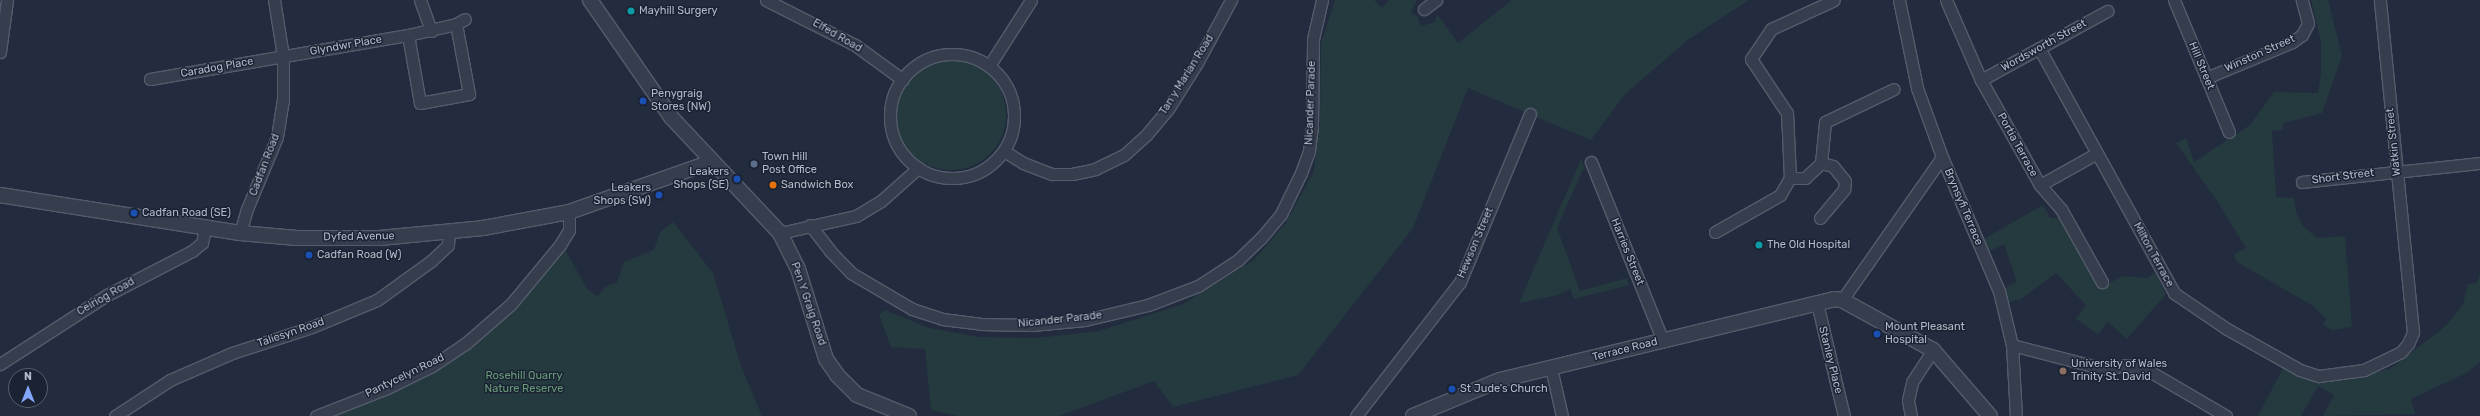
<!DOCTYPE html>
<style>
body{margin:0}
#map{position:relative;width:2480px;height:416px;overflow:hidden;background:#222c3e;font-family:Rubik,sans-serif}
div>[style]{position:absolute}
.green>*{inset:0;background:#243a3f}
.round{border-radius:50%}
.roads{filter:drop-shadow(1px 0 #545c6c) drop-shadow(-1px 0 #545c6c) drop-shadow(0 1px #545c6c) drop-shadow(0 -1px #545c6c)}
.minor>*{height:11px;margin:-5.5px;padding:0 5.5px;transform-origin:5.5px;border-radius:5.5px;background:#363e4e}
.minor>.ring{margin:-5.5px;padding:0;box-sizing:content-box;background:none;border:11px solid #363e4e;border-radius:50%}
.tertiary>*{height:14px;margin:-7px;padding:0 7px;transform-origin:7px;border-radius:7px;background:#363e4e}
.dots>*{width:11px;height:11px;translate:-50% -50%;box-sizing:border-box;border:2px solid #1b2333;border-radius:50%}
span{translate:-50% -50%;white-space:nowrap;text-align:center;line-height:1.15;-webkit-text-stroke:3px #1b2333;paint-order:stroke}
.poi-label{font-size:11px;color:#b2b9c9}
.left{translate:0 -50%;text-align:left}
.right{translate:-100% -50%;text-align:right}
.street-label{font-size:11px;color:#b2b9c9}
.park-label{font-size:11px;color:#689c78}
.north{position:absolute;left:8px;top:368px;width:40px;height:40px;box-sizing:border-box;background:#1b2333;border:1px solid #575f6f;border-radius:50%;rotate:0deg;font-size:11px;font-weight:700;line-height:16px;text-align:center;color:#b2b9c9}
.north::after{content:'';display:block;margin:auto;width:14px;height:18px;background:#83a7fd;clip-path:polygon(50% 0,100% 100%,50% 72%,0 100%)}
</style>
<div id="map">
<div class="green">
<div style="clip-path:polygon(1335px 0,1374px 0,1382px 8px,1389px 0,1417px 0,1411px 12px,1417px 16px,1421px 26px,1435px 22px,1437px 14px,1458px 43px,1512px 0,1749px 0,1689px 39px,1625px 94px,1591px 140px,1468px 88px,1413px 228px,1298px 375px,1173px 407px,1154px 381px,1059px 416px,958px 416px,931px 410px,925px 349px,891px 347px,879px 315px,885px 310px,929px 328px,979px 337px,1037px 338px,1099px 331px,1183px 304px,1254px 260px,1285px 224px,1314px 171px,1320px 121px,1321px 43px)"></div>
<div style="clip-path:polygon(2311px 0,2328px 0,2342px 56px,2322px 113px,2283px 123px,2283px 130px,2272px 131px,2276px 197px,2294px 198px,2296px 212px,2303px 226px,2317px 238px,2345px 236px,2352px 327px,2332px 330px,2323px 325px,2326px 319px,2313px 306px,2237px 262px,2234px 254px,2246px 248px,2217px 201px,2176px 143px,2186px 138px,2194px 162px,2250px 125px,2274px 92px,2318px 93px,2321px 74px,2321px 42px)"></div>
<div class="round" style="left:896px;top:60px;width:110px;height:110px"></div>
<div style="clip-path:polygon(1581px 159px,1585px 169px,1582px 171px,1557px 228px,1580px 291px,1627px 278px,1629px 285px,1574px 299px,1570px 289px,1558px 295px,1519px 303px)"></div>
<div style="clip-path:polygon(2043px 205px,2050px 218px,2061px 218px,2100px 288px,2123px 276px,2147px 278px,2155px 273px,2166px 294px,2127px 339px,2108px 322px,2098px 334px,2076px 319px,2086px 305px,2056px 273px,2018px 301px,2016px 299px,2006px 305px,2001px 290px,2017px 282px,2004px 244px,1990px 251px,1984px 239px)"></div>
<div style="clip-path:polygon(673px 222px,713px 273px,741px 366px,762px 416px,331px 416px,417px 381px,467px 350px,529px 293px,564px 248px,588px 290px,598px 296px,605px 287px,617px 282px,624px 262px,654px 250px,660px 232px)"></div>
<div style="clip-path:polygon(2480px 273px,2480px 362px,2468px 372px,2411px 399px,2415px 414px,2323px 416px,2334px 395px,2318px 386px,2301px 416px,2258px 416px,2283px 368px,2318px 384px,2355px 378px,2392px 368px,2447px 325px,2463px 304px,2468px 284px,2477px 283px)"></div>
</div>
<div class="roads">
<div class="minor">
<div style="left:420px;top:0;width:33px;rotate:70deg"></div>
<div style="left:766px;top:0;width:100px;rotate:26.8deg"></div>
<div style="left:855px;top:45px;width:59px;rotate:36.1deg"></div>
<div style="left:1899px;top:0;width:90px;rotate:78.4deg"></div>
<div style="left:1917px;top:88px;width:73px;rotate:70.1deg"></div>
<div style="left:1942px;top:157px;width:146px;rotate:67deg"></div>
<div style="left:1999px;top:291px;width:56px;rotate:76.5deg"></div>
<div style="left:2012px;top:345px;width:71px;rotate:86.8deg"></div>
<div style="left:1946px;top:0;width:87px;rotate:66.4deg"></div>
<div style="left:1981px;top:80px;width:120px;rotate:60.7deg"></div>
<div style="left:2040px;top:185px;width:32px;rotate:49deg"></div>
<div style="left:2061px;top:209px;width:84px;rotate:60.7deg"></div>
<div style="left:2174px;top:0;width:143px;rotate:67.4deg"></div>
<div style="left:1424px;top:9px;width:15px;rotate:-37deg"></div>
<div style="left:408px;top:35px;width:69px;rotate:80deg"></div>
<div style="left:420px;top:103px;width:50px;rotate:-10.4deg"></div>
<div style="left:469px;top:94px;width:71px;rotate:-100.5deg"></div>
<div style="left:2039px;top:48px;width:280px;rotate:61.1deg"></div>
<div style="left:2174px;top:293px;width:64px;rotate:34.2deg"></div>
<div style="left:2227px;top:329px;width:84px;rotate:29.3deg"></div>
<div style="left:2300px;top:370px;width:20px;rotate:18deg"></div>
<div style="left:2319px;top:376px;width:45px;rotate:-7.6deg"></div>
<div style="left:2364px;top:370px;width:41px;rotate:-25.9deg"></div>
<div style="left:2401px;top:352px;width:11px;rotate:-49deg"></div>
<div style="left:2408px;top:344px;width:13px;rotate:-67deg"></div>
<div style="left:2413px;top:332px;width:334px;rotate:-95.7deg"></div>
<div style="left:0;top:52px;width:52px;rotate:-82.3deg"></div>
<div class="ring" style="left:890px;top:54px;width:113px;height:113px"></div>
<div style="left:989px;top:66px;width:78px;rotate:-57.5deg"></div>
<div style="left:2206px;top:78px;width:93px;rotate:-22.7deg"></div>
<div style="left:2292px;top:42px;width:12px;rotate:-35deg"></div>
<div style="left:2302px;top:35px;width:13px;rotate:-63deg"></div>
<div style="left:2308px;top:23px;width:24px;rotate:-105deg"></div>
<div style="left:150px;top:79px;width:262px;rotate:-9.7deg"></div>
<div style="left:408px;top:35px;width:49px;rotate:-12.9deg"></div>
<div style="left:456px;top:24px;width:10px;rotate:-29deg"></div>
<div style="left:1981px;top:80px;width:144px;rotate:-28.7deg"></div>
<div style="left:1004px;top:151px;width:22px;rotate:32deg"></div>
<div style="left:1023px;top:163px;width:31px;rotate:21deg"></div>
<div style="left:1052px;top:174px;width:20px"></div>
<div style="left:1072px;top:174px;width:24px;rotate:-12deg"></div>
<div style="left:1095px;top:169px;width:32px;rotate:-26deg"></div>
<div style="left:1124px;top:155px;width:31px;rotate:-42deg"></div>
<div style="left:1147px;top:134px;width:33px;rotate:-50deg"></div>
<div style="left:1168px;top:109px;width:54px;rotate:-57.8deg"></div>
<div style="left:1197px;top:63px;width:72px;rotate:-61.6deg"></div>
<div style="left:1591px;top:162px;width:193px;rotate:68.1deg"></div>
<div style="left:1790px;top:178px;width:65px;rotate:-92.6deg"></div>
<div style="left:1787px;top:113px;width:65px;rotate:-123.7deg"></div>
<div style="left:1751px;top:59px;width:36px;rotate:-56deg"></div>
<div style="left:1771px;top:29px;width:69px;rotate:-24.7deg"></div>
<div style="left:1790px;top:178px;width:15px"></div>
<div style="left:1805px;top:178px;width:22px;rotate:-43deg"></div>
<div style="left:1821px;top:163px;width:41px;rotate:-84.4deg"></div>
<div style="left:1825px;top:122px;width:76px;rotate:-25.6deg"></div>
<div style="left:2302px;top:182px;width:179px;rotate:-6.1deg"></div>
<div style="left:2040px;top:185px;width:65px;rotate:-29.3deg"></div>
<div style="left:1820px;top:218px;width:38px;rotate:-50deg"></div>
<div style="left:1844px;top:189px;width:8px;rotate:-83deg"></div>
<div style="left:1845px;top:181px;width:19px;rotate:-129deg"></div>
<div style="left:1833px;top:166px;width:12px;rotate:-166deg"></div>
<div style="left:810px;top:225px;width:33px;rotate:52deg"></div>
<div style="left:830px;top:251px;width:30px;rotate:46deg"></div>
<div style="left:851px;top:273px;width:71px;rotate:30.5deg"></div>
<div style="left:912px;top:309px;width:32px;rotate:18deg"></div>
<div style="left:942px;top:319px;width:38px;rotate:7deg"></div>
<div style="left:980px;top:324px;width:52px;rotate:1.1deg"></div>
<div style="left:1032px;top:325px;width:53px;rotate:-5.4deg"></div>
<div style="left:1085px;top:320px;width:65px;rotate:-13.4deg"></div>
<div style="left:1148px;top:305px;width:53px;rotate:-20.8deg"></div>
<div style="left:1198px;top:286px;width:48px;rotate:-33deg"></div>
<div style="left:1238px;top:260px;width:32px;rotate:-44deg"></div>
<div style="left:1261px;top:238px;width:31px;rotate:-50deg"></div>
<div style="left:1281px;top:214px;width:46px;rotate:-64deg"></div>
<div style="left:1301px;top:173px;width:23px;rotate:-70deg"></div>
<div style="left:1309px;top:151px;width:25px;rotate:-83deg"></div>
<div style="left:1312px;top:126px;width:87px;rotate:-89.3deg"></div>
<div style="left:1313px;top:39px;width:40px;rotate:-77deg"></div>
<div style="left:1715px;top:232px;width:75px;rotate:-29.6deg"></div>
<div style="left:1780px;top:195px;width:20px;rotate:-60deg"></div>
<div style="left:240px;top:233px;width:25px;rotate:-74deg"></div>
<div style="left:247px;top:209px;width:78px;rotate:-67.4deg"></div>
<div style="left:277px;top:137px;width:36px;rotate:-81deg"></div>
<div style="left:283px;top:101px;width:45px;rotate:-90deg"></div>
<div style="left:283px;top:56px;width:57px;rotate:-99.1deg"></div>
<div style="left:780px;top:233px;width:78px;rotate:-12.6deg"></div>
<div style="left:856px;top:216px;width:29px;rotate:-31deg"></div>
<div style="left:881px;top:201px;width:50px;rotate:-41.7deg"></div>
<div style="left:1842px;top:300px;width:174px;rotate:-55deg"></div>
<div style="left:1817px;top:303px;width:116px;rotate:76.6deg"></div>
<div style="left:2012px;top:345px;width:95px;rotate:14.6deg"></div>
<div style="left:2104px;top:369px;width:22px;rotate:-10deg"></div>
<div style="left:2126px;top:365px;width:18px;rotate:9deg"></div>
<div style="left:2144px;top:368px;width:95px;rotate:30.3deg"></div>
<div style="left:0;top:364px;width:127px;rotate:-32.8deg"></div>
<div style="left:107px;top:295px;width:96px;rotate:-27.4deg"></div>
<div style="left:192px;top:251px;width:13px;rotate:-39deg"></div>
<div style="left:202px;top:243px;width:14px;rotate:-78deg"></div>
<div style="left:1551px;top:368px;width:49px;rotate:77.1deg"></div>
<div style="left:115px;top:416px;width:66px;rotate:-33.2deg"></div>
<div style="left:170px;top:380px;width:68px;rotate:-23.5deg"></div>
<div style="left:232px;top:353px;width:84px;rotate:-18deg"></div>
<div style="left:312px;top:327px;width:70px;rotate:-22.6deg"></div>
<div style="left:377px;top:300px;width:67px;rotate:-35.8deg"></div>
<div style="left:431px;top:261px;width:23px;rotate:-43deg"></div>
<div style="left:448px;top:245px;width:13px;rotate:-86deg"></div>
<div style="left:316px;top:416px;width:74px;rotate:-21.4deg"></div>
<div style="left:385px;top:389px;width:52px;rotate:-26.1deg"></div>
<div style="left:432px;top:366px;width:40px;rotate:-34deg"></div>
<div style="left:465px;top:344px;width:61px;rotate:-41deg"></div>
<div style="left:511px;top:304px;width:77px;rotate:-50.3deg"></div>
<div style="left:560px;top:245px;width:17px;rotate:-59deg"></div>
<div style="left:569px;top:230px;width:18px;rotate:-90deg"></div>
<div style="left:1356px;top:416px;width:170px;rotate:-52.2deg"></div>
<div style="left:1460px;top:282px;width:182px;rotate:-67.4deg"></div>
<div style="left:1911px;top:416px;width:16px;rotate:-101deg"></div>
<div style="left:1908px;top:400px;width:18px;rotate:-77deg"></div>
<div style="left:1912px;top:382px;width:38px;rotate:-57deg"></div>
</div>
<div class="tertiary">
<div style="left:590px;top:0;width:142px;rotate:55.3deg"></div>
<div style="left:671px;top:117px;width:159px;rotate:46.8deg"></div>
<div style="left:780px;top:233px;width:40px;rotate:63.4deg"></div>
<div style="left:798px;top:269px;width:94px;rotate:72.7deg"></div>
<div style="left:826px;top:359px;width:19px;rotate:55deg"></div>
<div style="left:837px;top:375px;width:28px;rotate:45deg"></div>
<div style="left:857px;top:395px;width:56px;rotate:22deg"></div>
<div style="left:0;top:195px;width:243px;rotate:9deg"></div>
<div style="left:240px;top:233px;width:57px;rotate:5deg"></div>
<div style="left:297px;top:238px;width:83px"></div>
<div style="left:380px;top:238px;width:103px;rotate:-5.5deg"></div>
<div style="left:483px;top:228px;width:87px;rotate:-10.5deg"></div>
<div style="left:569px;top:212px;width:151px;rotate:-19.4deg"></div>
<div style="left:1413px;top:416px;width:94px;rotate:-22.5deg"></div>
<div style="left:1500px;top:380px;width:344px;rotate:-13.6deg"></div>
<div style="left:1834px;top:299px;width:8px;rotate:7deg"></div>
<div style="left:1842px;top:300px;width:104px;rotate:28.8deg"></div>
<div style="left:1933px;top:350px;width:87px;rotate:49.2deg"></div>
</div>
</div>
<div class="dots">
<div style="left:631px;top:11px;background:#0f9aa8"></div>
<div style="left:643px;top:101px;background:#1a4fb4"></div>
<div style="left:754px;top:164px;background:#5c6f8a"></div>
<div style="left:737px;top:179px;background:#1a4fb4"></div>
<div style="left:773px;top:185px;background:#e8710a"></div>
<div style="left:659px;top:195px;background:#1a4fb4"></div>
<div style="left:134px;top:213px;background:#1a4fb4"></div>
<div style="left:1759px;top:245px;background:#0f9aa8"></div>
<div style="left:309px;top:255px;background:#1a4fb4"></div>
<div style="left:1877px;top:334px;background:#1a4fb4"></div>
<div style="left:2063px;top:371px;background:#8d6e63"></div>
<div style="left:1452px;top:389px;background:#1a4fb4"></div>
</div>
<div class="poi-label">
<span class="left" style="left:639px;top:11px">Mayhill Surgery</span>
<span class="left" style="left:651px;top:101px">Penygraig<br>Stores (NW)</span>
<span class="left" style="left:762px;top:164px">Town Hill<br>Post Office</span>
<span class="right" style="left:729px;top:179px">Leakers<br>Shops (SE)</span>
<span class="left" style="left:781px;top:185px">Sandwich Box</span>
<span class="right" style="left:651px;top:195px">Leakers<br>Shops (SW)</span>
<span class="left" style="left:142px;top:213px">Cadfan Road (SE)</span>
<span class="left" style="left:1767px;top:245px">The Old Hospital</span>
<span class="left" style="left:317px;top:255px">Cadfan Road (W)</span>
<span class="left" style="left:1885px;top:334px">Mount Pleasant<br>Hospital</span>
<span class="left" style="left:2071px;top:371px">University of Wales<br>Trinity St. David</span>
<span class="left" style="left:1460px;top:389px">St Jude's Church</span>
</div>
<div class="street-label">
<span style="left:837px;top:36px;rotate:30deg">Elfed Road</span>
<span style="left:346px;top:46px;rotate:-10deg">Glyndwr Place</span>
<span style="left:2044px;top:46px;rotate:-29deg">Wordsworth Street</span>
<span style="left:2260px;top:54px;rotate:-24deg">Winston Street</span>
<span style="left:2201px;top:66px;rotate:67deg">Hill Street</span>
<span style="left:217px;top:68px;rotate:-10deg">Caradog Place</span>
<span style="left:1187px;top:75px;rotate:-58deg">Tan y Marian Road</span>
<span style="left:1311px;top:103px;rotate:-88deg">Nicander Parade</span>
<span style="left:2394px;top:142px;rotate:-96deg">Watkin Street</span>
<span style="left:2017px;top:145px;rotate:61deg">Portia Terrace</span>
<span style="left:265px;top:165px;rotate:-69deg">Cadfan Road</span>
<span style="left:2343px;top:177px;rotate:-7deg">Short Street</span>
<span style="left:1963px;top:207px;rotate:67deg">Brynsyfi Terrace</span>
<span style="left:359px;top:237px;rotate:-1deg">Dyfed Avenue</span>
<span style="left:1476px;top:243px;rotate:-67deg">Hewson Street</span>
<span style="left:1627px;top:252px;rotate:68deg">Harries Street</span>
<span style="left:2153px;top:255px;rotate:61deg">Milton Terrace</span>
<span style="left:106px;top:297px;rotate:-30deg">Ceiriog Road</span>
<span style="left:808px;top:304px;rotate:71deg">Pen Y Graig Road</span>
<span style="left:1060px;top:320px;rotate:-6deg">Nicander Parade</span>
<span style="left:291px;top:333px;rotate:-19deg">Taliesyn Road</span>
<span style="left:1625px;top:350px;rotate:-14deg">Terrace Road</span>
<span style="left:1830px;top:360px;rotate:76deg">Stanley Place</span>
<span style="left:405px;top:376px;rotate:-26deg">Pantycelyn Road</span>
</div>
<div class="park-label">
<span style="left:524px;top:383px">Rosehill Quarry<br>Nature Reserve</span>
</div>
<div class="north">N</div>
</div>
